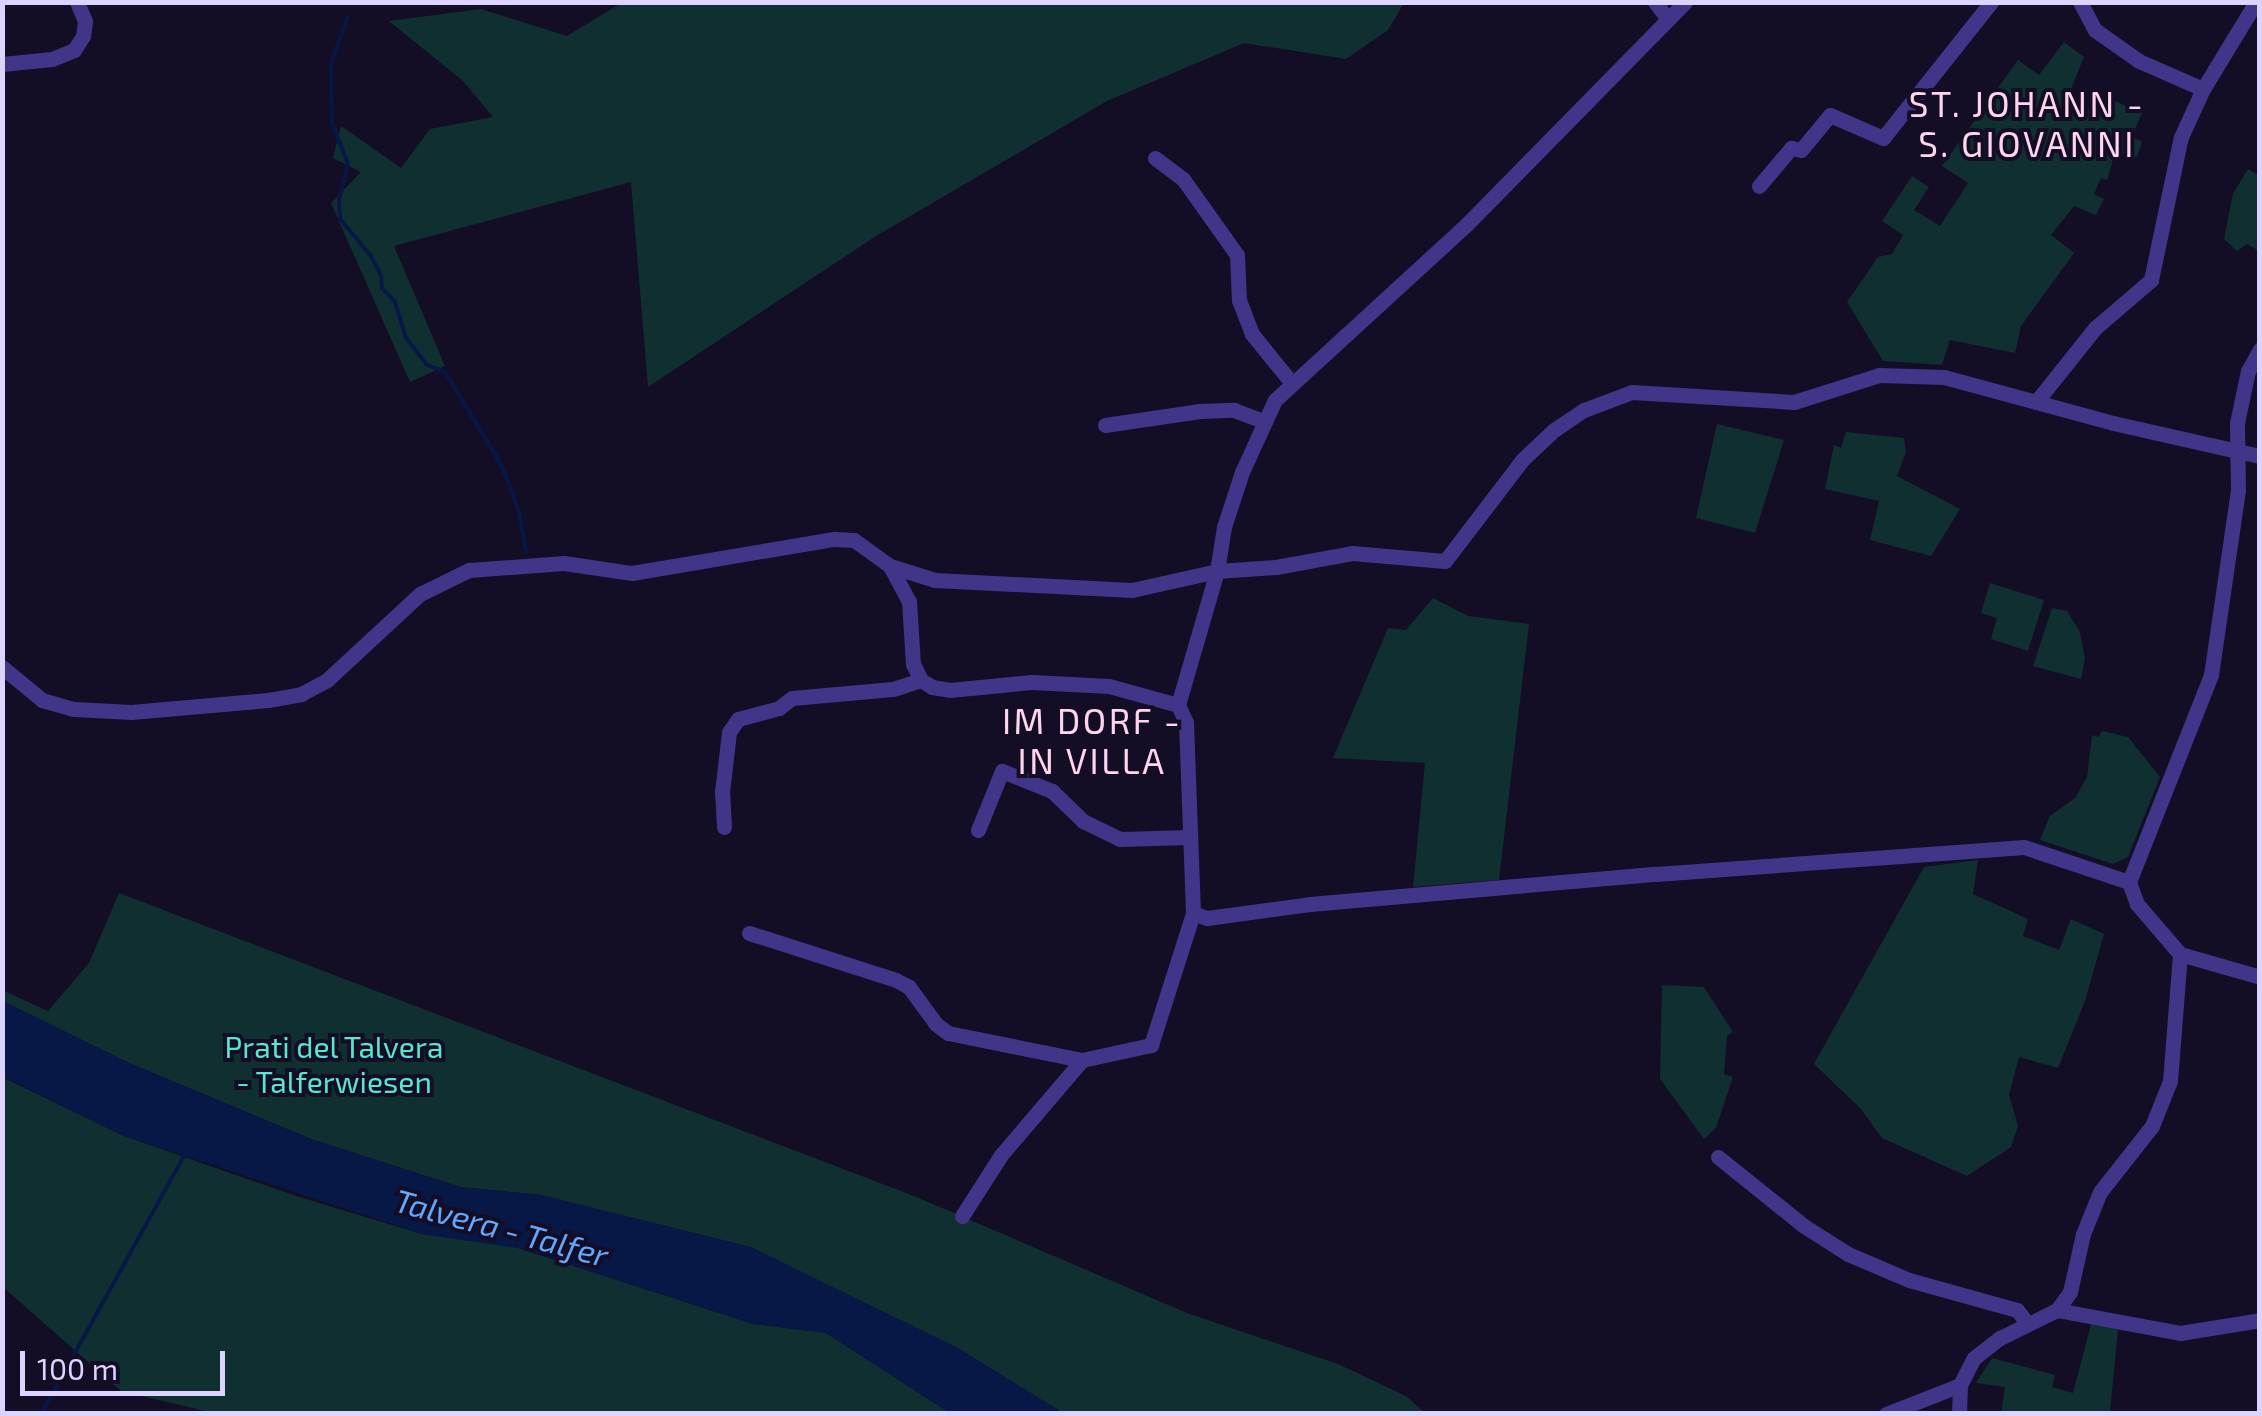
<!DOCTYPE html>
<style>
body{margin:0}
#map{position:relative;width:2262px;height:1416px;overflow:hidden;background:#140d26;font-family:"Exo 2",sans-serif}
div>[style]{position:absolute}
.green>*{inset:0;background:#102f31}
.water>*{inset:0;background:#071846}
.stream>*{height:4px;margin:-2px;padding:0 2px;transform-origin:2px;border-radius:2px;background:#071846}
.minor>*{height:15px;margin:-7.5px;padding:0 7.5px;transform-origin:7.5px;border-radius:7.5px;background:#403588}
span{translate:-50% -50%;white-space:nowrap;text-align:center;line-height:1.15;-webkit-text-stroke:8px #140d26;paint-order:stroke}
.park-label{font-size:30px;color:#57e7d0}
.water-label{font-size:32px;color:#61a7ff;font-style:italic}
.quarter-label{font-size:35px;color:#ffd5ec;letter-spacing:2.5px}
.frame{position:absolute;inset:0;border:5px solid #dcd3ff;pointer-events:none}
.scale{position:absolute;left:20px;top:1351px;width:205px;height:45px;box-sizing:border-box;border:5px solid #dcd3ff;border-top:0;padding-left:12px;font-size:30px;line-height:35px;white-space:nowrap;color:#dcd3ff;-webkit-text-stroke:8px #140d26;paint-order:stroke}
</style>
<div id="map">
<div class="green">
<div style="clip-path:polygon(623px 2px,1404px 2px,1404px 3px,1388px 30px,1346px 59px,1244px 43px,1107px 101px,876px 236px,648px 387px,631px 182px,394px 246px,445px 366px,410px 382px,331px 203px,361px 172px,333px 158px,341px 126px,401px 168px,430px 129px,493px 117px,463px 81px,389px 21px,481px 9px,567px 36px)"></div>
<div style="clip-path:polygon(2064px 42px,2084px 57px,2067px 99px,2090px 109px,2097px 93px,2142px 113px,2132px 136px,2142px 142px,2137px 157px,2115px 153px,2107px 180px,2101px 178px,2094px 194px,2104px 199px,2096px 215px,2074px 206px,2051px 235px,2074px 253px,2021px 326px,2015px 353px,1950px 340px,1942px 365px,1883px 361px,1847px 302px,1878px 257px,1892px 254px,1903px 235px,1882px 221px,1912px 176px,1929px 187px,1914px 210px,1940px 226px,1968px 183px,1942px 166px,2018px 60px,2039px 75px)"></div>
<div style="clip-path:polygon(2248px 169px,2259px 176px,2259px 251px,2247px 244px,2237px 251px,2224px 239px,2233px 194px)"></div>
<div style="clip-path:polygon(1717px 424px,1784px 440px,1755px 533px,1696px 518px)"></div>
<div style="clip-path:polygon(1846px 432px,1904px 438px,1906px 452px,1897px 476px,1960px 509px,1931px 556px,1870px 540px,1879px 501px,1825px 489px,1834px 445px,1841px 448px)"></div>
<div style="clip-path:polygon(1990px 583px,2044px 600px,2028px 651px,1991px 639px,1997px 618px,1981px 613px)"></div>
<div style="clip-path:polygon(1433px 598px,1468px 616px,1529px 624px,1499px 880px,1413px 887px,1425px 763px,1333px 758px,1388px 628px,1406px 630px)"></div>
<div style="clip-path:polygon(2052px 608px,2067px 611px,2080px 632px,2085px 659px,2081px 679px,2033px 666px)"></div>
<div style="clip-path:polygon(2102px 731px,2128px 737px,2160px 777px,2128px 857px,2113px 864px,2040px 840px,2050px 816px,2075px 798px,2087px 777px,2092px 735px,2099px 737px)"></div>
<div style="clip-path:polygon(1978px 860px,1973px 894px,2028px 919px,2023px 936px,2059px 950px,2071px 919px,2104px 934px,2085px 1001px,2058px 1068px,2019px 1057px,2009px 1095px,2018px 1126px,2011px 1147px,1967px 1176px,1882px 1138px,1861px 1109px,1814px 1064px,1924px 867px)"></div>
<div style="clip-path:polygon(119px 893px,914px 1196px,1187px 1313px,1338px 1364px,1406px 1396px,1425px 1413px,1063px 1413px,956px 1347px,542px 1195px,460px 1187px,311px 1139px,129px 1063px,3px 1001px,2px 990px,48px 1011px,89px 963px)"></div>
<div style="clip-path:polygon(1662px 985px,1704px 987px,1733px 1032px,1727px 1036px,1724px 1074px,1733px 1077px,1716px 1128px,1704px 1139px,1660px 1079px)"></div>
<div style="clip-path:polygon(2px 1077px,124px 1136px,296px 1196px,422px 1234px,518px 1248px,753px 1324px,826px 1333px,950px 1413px,217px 1414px,121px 1391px,3px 1287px)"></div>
<div style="clip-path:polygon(2091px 1324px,2118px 1329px,2110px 1413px,2001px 1413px,2005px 1387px,1976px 1383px,1992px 1358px,2055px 1375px,2052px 1387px,2073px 1393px)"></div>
</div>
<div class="water">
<div style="clip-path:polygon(3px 1001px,129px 1063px,311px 1139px,460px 1187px,542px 1195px,751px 1247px,956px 1347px,1063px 1413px,950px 1413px,826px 1333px,753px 1324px,518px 1248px,422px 1234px,124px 1136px,3px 1077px)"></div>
</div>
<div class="stream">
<div style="left:347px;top:18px;width:49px;rotate:109.2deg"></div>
<div style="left:331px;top:64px;width:59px;rotate:89deg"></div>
<div style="left:332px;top:123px;width:44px;rotate:68.7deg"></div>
<div style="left:348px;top:164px;width:36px;rotate:104deg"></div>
<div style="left:339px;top:199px;width:20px;rotate:87deg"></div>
<div style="left:340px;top:219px;width:48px;rotate:50deg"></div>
<div style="left:371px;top:256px;width:21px;rotate:62deg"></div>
<div style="left:381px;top:275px;width:13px;rotate:86deg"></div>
<div style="left:382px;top:288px;width:19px;rotate:47deg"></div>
<div style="left:395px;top:302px;width:38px;rotate:73deg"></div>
<div style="left:406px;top:338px;width:34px;rotate:52deg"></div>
<div style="left:427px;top:365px;width:19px;rotate:21deg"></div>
<div style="left:445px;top:372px;width:108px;rotate:58.7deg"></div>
<div style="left:501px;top:464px;width:50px;rotate:69deg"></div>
<div style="left:519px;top:511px;width:41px;rotate:80.1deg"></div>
<div style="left:41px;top:1414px;width:295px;rotate:-61deg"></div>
</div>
<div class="minor">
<div style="left:1655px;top:2px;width:21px;rotate:53deg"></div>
<div style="left:2080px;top:2px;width:32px;rotate:62deg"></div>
<div style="left:2095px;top:30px;width:54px;rotate:35.2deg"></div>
<div style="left:2139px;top:61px;width:70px;rotate:23.6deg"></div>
<div style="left:2px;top:64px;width:50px;rotate:-5.7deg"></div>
<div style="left:52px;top:59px;width:24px;rotate:-22deg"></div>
<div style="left:74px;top:50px;width:17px;rotate:-57deg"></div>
<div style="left:83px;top:36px;width:15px;rotate:-82deg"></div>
<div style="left:85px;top:21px;width:21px;rotate:-113deg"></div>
<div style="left:1155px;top:158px;width:35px;rotate:37deg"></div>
<div style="left:1183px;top:179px;width:93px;rotate:54.6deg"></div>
<div style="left:1237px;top:255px;width:45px;rotate:87.5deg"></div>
<div style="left:1239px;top:300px;width:36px;rotate:69deg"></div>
<div style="left:1252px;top:334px;width:62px;rotate:50.9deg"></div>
<div style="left:1759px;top:186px;width:50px;rotate:-49.9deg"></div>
<div style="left:1791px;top:148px;width:10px;rotate:11deg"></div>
<div style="left:1801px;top:150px;width:45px;rotate:-50.4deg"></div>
<div style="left:1830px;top:115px;width:58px;rotate:23.5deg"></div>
<div style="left:1883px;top:138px;width:174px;rotate:-51.5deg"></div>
<div style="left:2036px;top:402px;width:95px;rotate:-51.4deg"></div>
<div style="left:2095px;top:328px;width:74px;rotate:-40.6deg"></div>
<div style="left:2151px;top:280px;width:146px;rotate:-78.2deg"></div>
<div style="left:2181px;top:137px;width:53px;rotate:-65.4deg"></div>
<div style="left:2203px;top:89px;width:102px;rotate:-58.7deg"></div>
<div style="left:1105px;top:425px;width:96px;rotate:-8.4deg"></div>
<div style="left:1200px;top:411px;width:34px;rotate:-2deg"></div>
<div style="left:1234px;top:410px;width:31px;rotate:21deg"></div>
<div style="left:890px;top:566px;width:47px;rotate:17.3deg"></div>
<div style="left:935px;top:580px;width:197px;rotate:2.9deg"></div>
<div style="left:1132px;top:590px;width:87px;rotate:-12.6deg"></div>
<div style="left:1217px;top:571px;width:59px;rotate:-3.9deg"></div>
<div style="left:1276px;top:567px;width:77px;rotate:-10.4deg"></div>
<div style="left:1352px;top:553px;width:93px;rotate:4.9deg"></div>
<div style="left:1445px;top:561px;width:128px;rotate:-52.6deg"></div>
<div style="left:1523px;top:459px;width:42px;rotate:-43.1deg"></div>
<div style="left:1554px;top:430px;width:36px;rotate:-34deg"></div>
<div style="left:1584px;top:410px;width:51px;rotate:-20.6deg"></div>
<div style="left:1632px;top:392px;width:162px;rotate:3.5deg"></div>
<div style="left:1794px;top:402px;width:89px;rotate:-17.6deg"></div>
<div style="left:1879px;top:375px;width:65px;rotate:1.8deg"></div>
<div style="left:1944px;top:377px;width:175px;rotate:15.2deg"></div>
<div style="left:2113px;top:423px;width:151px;rotate:12.7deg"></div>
<div style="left:2px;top:667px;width:52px;rotate:39.5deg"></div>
<div style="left:42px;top:700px;width:33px;rotate:16deg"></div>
<div style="left:74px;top:709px;width:57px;rotate:3deg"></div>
<div style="left:131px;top:712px;width:138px;rotate:-5deg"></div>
<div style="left:268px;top:700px;width:34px;rotate:-10deg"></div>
<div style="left:301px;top:694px;width:30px;rotate:-28deg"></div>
<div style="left:327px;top:680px;width:127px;rotate:-42.8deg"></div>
<div style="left:420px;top:594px;width:55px;rotate:-26.1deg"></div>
<div style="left:469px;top:570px;width:95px;rotate:-4.2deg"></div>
<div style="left:564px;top:563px;width:69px;rotate:8.4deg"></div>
<div style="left:632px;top:573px;width:205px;rotate:-9.6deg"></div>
<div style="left:834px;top:539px;width:20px;rotate:3deg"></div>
<div style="left:854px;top:540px;width:44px;rotate:35.8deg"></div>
<div style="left:890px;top:566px;width:40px;rotate:62deg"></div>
<div style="left:909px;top:601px;width:63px;rotate:86.4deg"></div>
<div style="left:913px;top:664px;width:18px;rotate:63deg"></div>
<div style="left:921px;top:680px;width:13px;rotate:32deg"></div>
<div style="left:932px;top:687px;width:18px;rotate:9deg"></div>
<div style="left:950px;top:690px;width:82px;rotate:-5.6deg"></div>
<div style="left:1032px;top:682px;width:77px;rotate:3deg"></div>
<div style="left:1109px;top:686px;width:72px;rotate:15.4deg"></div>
<div style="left:1178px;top:705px;width:19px;rotate:65deg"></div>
<div style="left:1186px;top:722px;width:191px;rotate:87.9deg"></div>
<div style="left:1193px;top:913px;width:15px;rotate:20deg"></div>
<div style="left:1207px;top:918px;width:104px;rotate:-7.7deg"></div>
<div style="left:1310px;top:904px;width:347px;rotate:-5deg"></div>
<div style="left:1656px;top:874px;width:369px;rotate:-4.2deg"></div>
<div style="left:2024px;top:847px;width:111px;rotate:18.4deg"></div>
<div style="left:1178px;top:705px;width:140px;rotate:-73.8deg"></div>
<div style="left:1217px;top:571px;width:45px;rotate:-81deg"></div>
<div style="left:1224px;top:527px;width:58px;rotate:-71.9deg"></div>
<div style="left:1242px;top:472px;width:79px;rotate:-65.4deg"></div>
<div style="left:1275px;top:400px;width:259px;rotate:-42.5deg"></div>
<div style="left:1466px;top:225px;width:313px;rotate:-45.5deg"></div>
<div style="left:724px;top:827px;width:35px;rotate:-93deg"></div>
<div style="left:722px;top:792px;width:60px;rotate:-83.3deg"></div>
<div style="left:729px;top:732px;width:16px;rotate:-55deg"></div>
<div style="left:738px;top:719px;width:42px;rotate:-15deg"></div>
<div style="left:779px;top:708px;width:16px;rotate:-38deg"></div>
<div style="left:792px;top:698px;width:101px;rotate:-5.1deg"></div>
<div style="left:893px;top:689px;width:29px;rotate:-18deg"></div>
<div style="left:978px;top:830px;width:64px;rotate:-67.9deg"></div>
<div style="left:1002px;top:771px;width:54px;rotate:21.8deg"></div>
<div style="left:1052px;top:791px;width:43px;rotate:44.1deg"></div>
<div style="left:1083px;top:821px;width:41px;rotate:25.9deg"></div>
<div style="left:1120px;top:839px;width:69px;rotate:-1.7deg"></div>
<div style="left:2129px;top:882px;width:223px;rotate:-68.4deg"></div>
<div style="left:2211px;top:675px;width:187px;rotate:-81.7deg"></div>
<div style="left:2238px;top:490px;width:67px;rotate:-90.9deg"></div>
<div style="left:2237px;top:423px;width:53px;rotate:-78.1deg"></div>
<div style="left:2248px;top:371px;width:25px;rotate:-61deg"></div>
<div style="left:749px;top:933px;width:154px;rotate:17.7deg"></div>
<div style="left:896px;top:980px;width:15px;rotate:28deg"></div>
<div style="left:909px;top:987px;width:46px;rotate:53.9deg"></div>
<div style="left:936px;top:1024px;width:15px;rotate:37deg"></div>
<div style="left:948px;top:1033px;width:137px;rotate:11.4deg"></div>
<div style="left:2180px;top:954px;width:83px;rotate:16deg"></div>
<div style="left:1718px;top:1157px;width:110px;rotate:38.7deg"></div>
<div style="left:1804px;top:1226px;width:52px;rotate:32.5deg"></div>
<div style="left:1848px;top:1254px;width:66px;rotate:23.1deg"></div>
<div style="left:1909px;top:1280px;width:112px;rotate:15.5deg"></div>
<div style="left:2017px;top:1310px;width:16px;rotate:52deg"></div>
<div style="left:962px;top:1216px;width:72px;rotate:-57.4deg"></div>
<div style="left:1001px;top:1155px;width:125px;rotate:-49.5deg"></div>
<div style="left:1082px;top:1060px;width:71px;rotate:-12.3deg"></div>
<div style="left:1151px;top:1045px;width:139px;rotate:-72.3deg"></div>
<div style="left:2057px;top:1310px;width:125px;rotate:10.6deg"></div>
<div style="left:2180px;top:1333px;width:81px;rotate:-9.2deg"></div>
<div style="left:1886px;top:1414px;width:79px;rotate:-21.4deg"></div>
<div style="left:1959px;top:1414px;width:29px;rotate:-88deg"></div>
<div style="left:1960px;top:1385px;width:30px;rotate:-63deg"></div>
<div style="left:1974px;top:1358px;width:33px;rotate:-38deg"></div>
<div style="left:2000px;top:1338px;width:64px;rotate:-26.2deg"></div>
<div style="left:2057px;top:1310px;width:22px;rotate:-54deg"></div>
<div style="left:2070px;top:1292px;width:59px;rotate:-77.4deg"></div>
<div style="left:2083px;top:1234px;width:45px;rotate:-68deg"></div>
<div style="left:2100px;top:1192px;width:84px;rotate:-51.8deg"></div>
<div style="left:2152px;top:1126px;width:48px;rotate:-68.2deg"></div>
<div style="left:2170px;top:1081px;width:127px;rotate:-85.5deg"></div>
<div style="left:2180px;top:954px;width:66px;rotate:-130.7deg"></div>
<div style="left:2137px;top:904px;width:23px;rotate:-110deg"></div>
</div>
<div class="park-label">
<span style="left:334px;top:1063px">Prati del Talvera<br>- Talferwiesen</span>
</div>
<div class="water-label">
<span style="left:502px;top:1227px;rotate:15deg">Talvera - Talfer</span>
</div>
<div class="quarter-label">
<span style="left:2027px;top:123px">ST. JOHANN -<br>S. GIOVANNI</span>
<span style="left:1092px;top:740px">IM DORF -<br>IN VILLA</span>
</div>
<div class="frame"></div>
<div class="scale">100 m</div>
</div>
